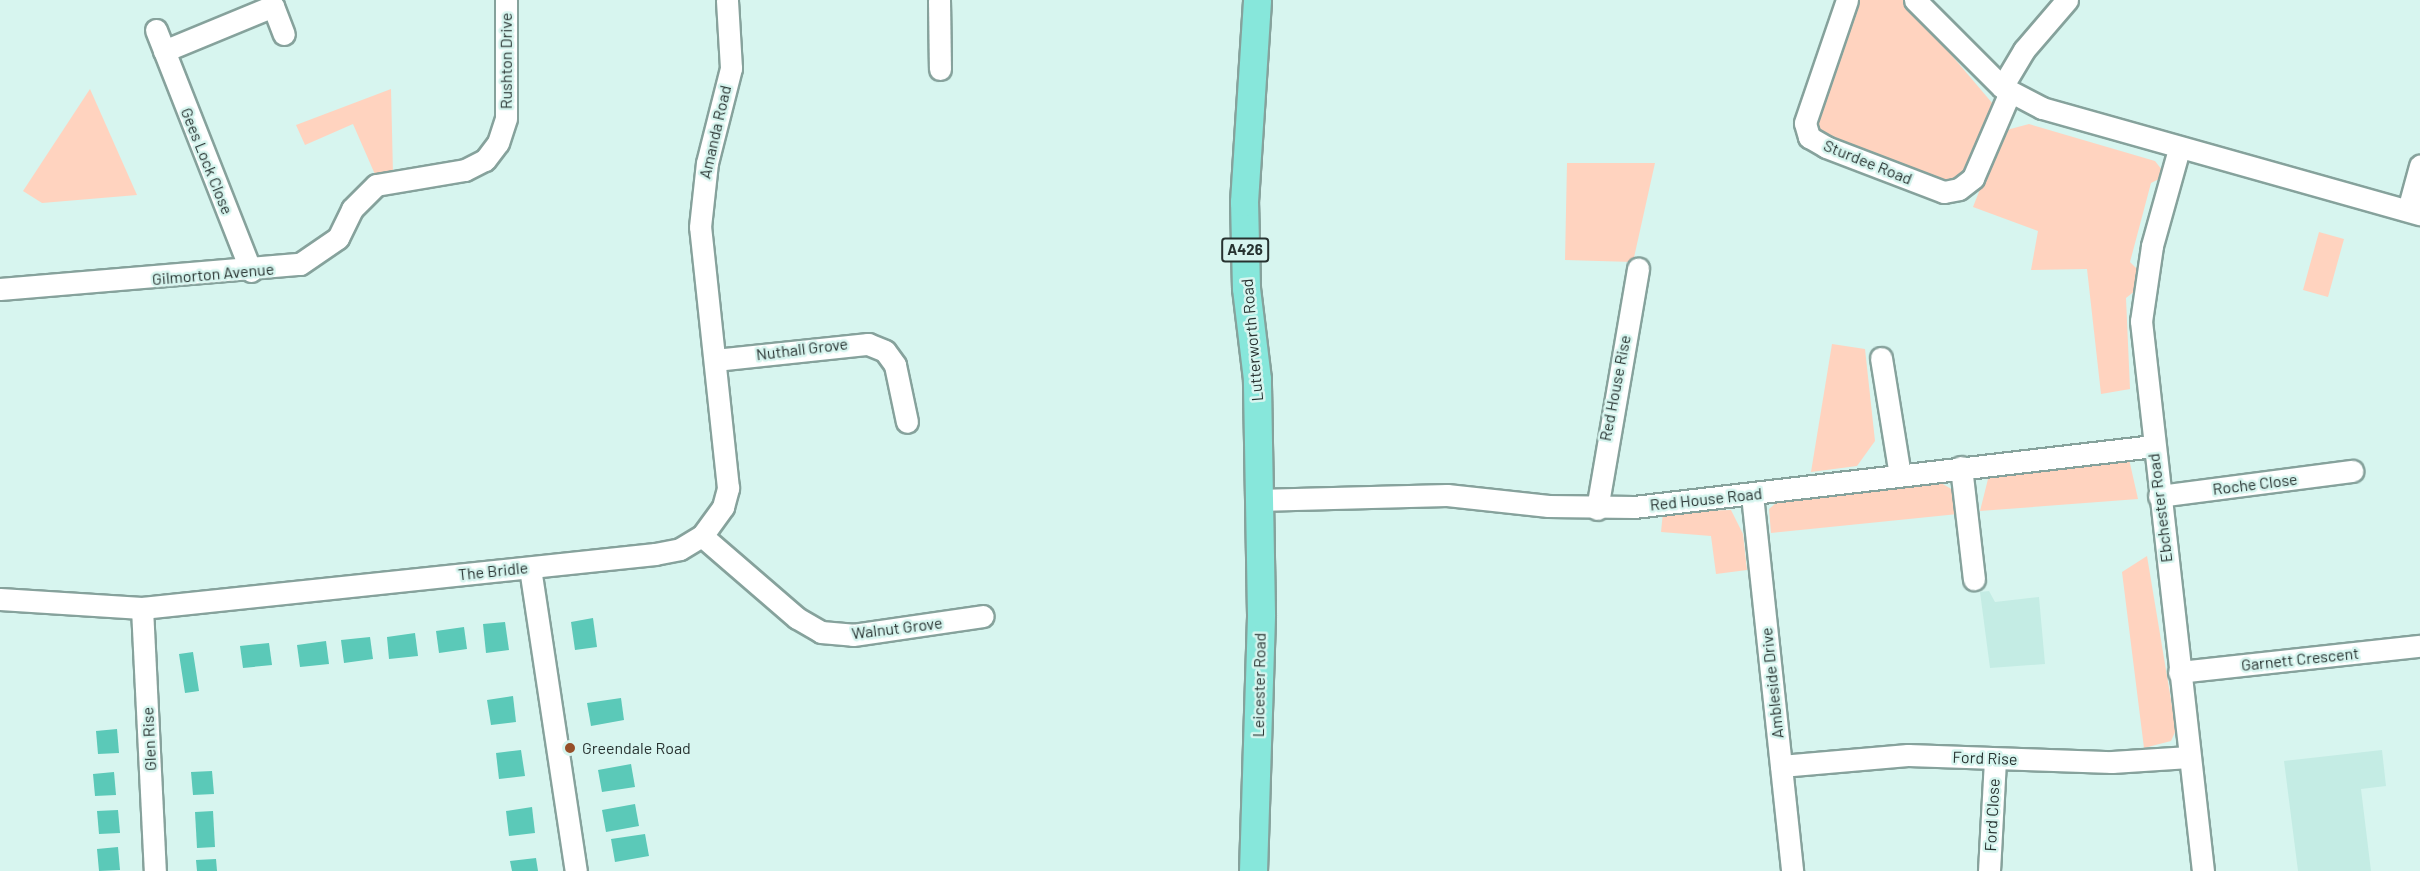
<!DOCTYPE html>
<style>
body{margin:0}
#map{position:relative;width:2420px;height:871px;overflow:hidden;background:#d7f5ef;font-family:Barlow,sans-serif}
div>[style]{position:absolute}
.built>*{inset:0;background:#c4ece4}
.green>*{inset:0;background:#ffd3bf}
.building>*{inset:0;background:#5bc9b8}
.roads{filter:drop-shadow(2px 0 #86a29c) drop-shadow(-2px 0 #86a29c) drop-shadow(0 2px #86a29c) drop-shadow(0 -2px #86a29c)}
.minor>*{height:21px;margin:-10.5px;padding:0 10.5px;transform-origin:10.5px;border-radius:10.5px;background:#fff}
.major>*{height:27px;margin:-13.5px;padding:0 13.5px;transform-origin:13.5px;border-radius:13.5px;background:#87e7db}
.dots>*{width:16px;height:16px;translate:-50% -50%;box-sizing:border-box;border:3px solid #d7f5ef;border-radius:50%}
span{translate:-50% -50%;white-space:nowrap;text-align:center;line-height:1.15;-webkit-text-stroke:5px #d7f5ef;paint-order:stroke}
.shield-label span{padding:2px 4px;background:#d7f5ef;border:2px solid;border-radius:4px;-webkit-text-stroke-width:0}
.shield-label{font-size:15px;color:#273230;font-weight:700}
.street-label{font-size:16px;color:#273230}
.poi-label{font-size:16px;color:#273230}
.left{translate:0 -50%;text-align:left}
</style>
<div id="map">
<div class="built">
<div style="clip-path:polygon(1989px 591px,1995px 602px,2039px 597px,2045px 664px,1990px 668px,1980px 592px)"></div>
<div style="clip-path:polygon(2382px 750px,2386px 786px,2361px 789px,2371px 871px,2298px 871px,2284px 761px)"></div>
</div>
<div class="green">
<div style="clip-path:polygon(1853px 0,1912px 0,1931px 31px,1993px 104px,1994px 114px,1959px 189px,1809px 137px)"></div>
<div style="clip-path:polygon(90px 89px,137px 195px,42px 203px,23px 191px)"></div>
<div style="clip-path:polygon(391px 89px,393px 174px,377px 179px,353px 124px,305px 145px,296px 125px)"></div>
<div style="clip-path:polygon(2029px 124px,2155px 161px,2162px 170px,2161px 178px,2151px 183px,2130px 262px,2138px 270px,2136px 290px,2126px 298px,2130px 389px,2101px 394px,2087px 269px,2031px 270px,2038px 231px,1973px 207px,2003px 131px)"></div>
<div style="clip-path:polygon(1567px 163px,1655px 163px,1633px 262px,1565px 260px)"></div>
<div style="clip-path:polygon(2319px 232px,2344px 239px,2328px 297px,2303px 290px)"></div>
<div style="clip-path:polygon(1832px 344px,1865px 349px,1875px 441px,1857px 466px,1811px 472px)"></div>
<div style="clip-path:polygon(2129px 459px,2138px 499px,1980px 511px,1989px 475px)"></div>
<div style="clip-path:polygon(1936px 480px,1953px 490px,1958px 514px,1771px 533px,1769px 509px,1783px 497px)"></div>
<div style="clip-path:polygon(1731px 510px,1743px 534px,1747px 570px,1716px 574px,1711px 536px,1661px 532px,1663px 512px)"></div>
<div style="clip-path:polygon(2147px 556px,2176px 730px,2171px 741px,2144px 748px,2122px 572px)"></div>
</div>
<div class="building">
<div style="clip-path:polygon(593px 618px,597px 647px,575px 650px,571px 622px)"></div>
<div style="clip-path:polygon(505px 622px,509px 650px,486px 653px,483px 624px)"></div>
<div style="clip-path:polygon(464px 627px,467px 649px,439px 653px,436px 631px)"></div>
<div style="clip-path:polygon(415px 633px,418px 656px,389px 659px,387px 637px)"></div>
<div style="clip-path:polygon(370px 637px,373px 659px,344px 663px,341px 640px)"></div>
<div style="clip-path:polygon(326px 641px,329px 664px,300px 667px,297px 645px)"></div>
<div style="clip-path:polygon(269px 643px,272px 665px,243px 668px,240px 646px)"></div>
<div style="clip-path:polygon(193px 652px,199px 691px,185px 693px,179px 654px)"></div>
<div style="clip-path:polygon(513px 696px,516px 722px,491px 725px,487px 700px)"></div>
<div style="clip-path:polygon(621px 698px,624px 720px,591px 726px,587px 703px)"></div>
<div style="clip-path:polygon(117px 729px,119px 753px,98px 754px,96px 731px)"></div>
<div style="clip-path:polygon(521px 750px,525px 776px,499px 779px,496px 753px)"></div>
<div style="clip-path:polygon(631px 764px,635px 787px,602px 792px,598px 770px)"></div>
<div style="clip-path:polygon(212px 771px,214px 794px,193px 795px,191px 772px)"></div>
<div style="clip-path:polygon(114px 772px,116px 795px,95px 796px,93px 774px)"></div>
<div style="clip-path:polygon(635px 804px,639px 826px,606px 832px,602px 810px)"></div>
<div style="clip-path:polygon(532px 807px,535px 833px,509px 836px,506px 811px)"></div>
<div style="clip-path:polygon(118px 810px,120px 833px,99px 834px,97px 811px)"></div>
<div style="clip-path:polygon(213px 811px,215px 847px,197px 848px,195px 812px)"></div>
<div style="clip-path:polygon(645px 834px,649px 856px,615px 862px,611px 839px)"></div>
<div style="clip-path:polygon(118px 847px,120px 870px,99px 871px,97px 849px)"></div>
<div style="clip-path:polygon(536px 858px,538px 871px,512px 871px,510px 861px)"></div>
<div style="clip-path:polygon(216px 859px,217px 871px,197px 871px,196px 860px)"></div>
</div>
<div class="roads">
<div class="minor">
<div style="left:939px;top:0;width:69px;rotate:89.2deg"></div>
<div style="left:1847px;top:0;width:130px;rotate:108.9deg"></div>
<div style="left:1805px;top:123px;width:15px;rotate:74deg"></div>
<div style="left:1809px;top:137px;width:20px;rotate:30deg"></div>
<div style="left:1826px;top:147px;width:126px;rotate:20.9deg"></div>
<div style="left:1944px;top:192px;width:15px;rotate:-11deg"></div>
<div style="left:1959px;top:189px;width:18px;rotate:-38deg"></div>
<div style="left:1973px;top:178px;width:94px;rotate:-66.7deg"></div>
<div style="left:1915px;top:0;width:123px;rotate:45deg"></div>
<div style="left:2002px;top:87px;width:45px;rotate:27.7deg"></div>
<div style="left:2042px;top:108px;width:393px;rotate:15.7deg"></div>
<div style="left:156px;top:30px;width:259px;rotate:68.5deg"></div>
<div style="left:164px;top:51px;width:118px;rotate:-22.4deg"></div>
<div style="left:273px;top:6px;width:30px;rotate:69deg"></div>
<div style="left:2002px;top:87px;width:43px;rotate:-59.3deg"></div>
<div style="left:2024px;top:50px;width:66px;rotate:-49.3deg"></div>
<div style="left:2179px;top:149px;width:101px;rotate:105.6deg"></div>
<div style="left:2152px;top:246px;width:76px;rotate:98.3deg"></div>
<div style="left:2141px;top:321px;width:553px;rotate:83.57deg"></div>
<div style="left:2408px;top:210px;width:46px;rotate:-74.7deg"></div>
<div style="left:0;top:289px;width:301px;rotate:-4.8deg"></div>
<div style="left:300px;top:264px;width:46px;rotate:-34.4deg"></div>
<div style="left:338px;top:238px;width:32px;rotate:-64deg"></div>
<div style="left:352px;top:209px;width:34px;rotate:-45deg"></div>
<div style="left:376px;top:185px;width:90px;rotate:-9.6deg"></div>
<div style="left:465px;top:170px;width:22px;rotate:-27deg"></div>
<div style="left:485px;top:160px;width:21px;rotate:-53deg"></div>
<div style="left:498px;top:143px;width:26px;rotate:-72deg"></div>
<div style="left:506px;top:118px;width:118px;rotate:-90deg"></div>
<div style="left:1881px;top:358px;width:119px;rotate:80.8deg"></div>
<div style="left:715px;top:360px;width:154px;rotate:-6deg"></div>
<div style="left:868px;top:344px;width:18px;rotate:22deg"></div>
<div style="left:885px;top:351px;width:17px;rotate:54deg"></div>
<div style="left:895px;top:365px;width:58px;rotate:78.1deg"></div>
<div style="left:1961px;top:467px;width:113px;rotate:83.4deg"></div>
<div style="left:1752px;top:495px;width:378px;rotate:83.9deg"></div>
<div style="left:2159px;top:496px;width:195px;rotate:-7.4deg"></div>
<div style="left:1257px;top:500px;width:190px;rotate:-1.5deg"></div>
<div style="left:1447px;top:495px;width:102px;rotate:6.2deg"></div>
<div style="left:1548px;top:506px;width:86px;rotate:0.7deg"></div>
<div style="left:1634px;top:507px;width:523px;rotate:-6.7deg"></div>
<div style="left:1597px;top:509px;width:244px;rotate:-80.3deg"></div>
<div style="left:702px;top:536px;width:125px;rotate:40.8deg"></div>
<div style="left:797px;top:618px;width:28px;rotate:30deg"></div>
<div style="left:821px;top:632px;width:32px;rotate:5deg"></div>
<div style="left:853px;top:635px;width:131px;rotate:-8.3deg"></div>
<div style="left:530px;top:568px;width:306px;rotate:81.4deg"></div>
<div style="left:0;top:599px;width:142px;rotate:3.6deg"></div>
<div style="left:142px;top:608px;width:516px;rotate:-6.01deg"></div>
<div style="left:655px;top:554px;width:25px;rotate:-11deg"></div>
<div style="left:680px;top:549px;width:26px;rotate:-31deg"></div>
<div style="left:702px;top:536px;width:36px;rotate:-54deg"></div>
<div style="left:723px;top:507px;width:20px;rotate:-75deg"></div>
<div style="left:728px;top:488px;width:262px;rotate:-96.1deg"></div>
<div style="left:700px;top:227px;width:64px;rotate:-83.8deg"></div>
<div style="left:707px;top:163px;width:98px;rotate:-75.8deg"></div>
<div style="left:731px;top:68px;width:68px;rotate:-93.4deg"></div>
<div style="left:142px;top:608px;width:263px;rotate:87.2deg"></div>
<div style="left:2179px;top:672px;width:242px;rotate:-6.2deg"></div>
<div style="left:1781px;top:766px;width:127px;rotate:-5deg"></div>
<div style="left:1908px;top:755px;width:204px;rotate:2deg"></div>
<div style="left:2112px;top:762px;width:77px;rotate:-3.7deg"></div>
<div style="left:1989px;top:871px;width:112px;rotate:-86.9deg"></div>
</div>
<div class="major">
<div style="left:1253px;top:871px;width:257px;rotate:-88.2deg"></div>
<div style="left:1261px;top:614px;width:235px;rotate:-91deg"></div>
<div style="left:1257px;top:379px;width:92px;rotate:-96.9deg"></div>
<div style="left:1246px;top:288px;width:86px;rotate:-91.3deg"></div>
<div style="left:1244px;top:202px;width:202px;rotate:-86.3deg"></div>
</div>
</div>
<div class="dots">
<div style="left:570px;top:748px;background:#964f29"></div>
</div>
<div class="shield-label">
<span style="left:1245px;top:250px">A426</span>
</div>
<div class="street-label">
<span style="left:506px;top:61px;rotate:-90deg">Rushton Drive</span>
<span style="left:715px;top:132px;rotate:-77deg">Amanda Road</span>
<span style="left:207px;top:161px;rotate:68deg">Gees Lock Close</span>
<span style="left:1868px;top:162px;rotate:22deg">Sturdee Road</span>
<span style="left:213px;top:274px;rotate:-5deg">Gilmorton Avenue</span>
<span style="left:1252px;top:340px;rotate:-95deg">Lutterworth Road</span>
<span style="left:802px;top:349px;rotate:-7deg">Nuthall Grove</span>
<span style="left:1615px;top:388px;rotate:-79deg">Red House Rise</span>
<span style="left:2255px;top:484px;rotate:-7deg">Roche Close</span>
<span style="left:1706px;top:499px;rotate:-6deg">Red House Road</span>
<span style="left:2160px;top:508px;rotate:-97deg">Ebchester Road</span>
<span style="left:493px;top:571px;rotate:-6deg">The Bridle</span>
<span style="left:897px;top:628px;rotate:-7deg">Walnut Grove</span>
<span style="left:2300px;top:659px;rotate:-6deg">Garnett Crescent</span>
<span style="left:1772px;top:683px;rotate:-96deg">Ambleside Drive</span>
<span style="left:1259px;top:685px;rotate:-89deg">Leicester Road</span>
<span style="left:149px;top:739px;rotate:-93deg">Glen Rise</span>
<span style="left:1985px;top:758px;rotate:2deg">Ford Rise</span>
<span style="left:1992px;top:815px;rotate:-87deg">Ford Close</span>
</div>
<div class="poi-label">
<span class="left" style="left:582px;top:748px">Greendale Road</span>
</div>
</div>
